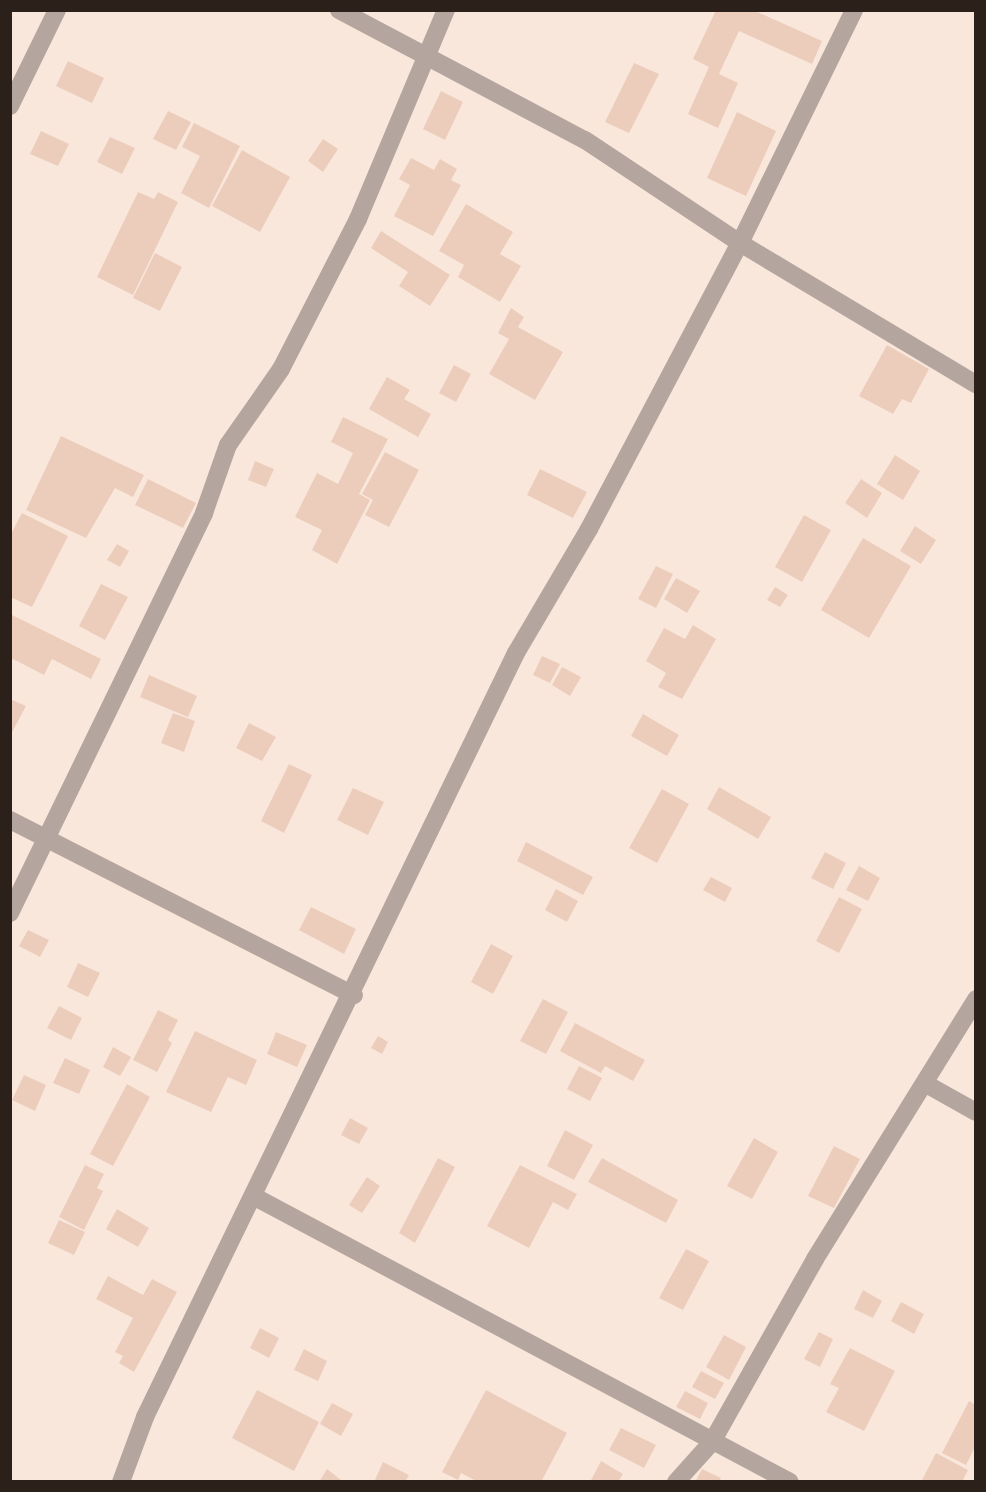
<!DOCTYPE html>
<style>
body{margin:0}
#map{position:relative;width:986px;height:1492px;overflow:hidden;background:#fae7dc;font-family:"Golos Text",sans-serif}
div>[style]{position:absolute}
.building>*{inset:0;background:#eccdbb}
.street>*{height:18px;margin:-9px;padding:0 9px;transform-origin:9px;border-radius:9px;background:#b4a69f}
span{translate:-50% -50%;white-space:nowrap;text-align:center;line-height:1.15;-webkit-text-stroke:5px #fef7f3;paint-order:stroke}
.frame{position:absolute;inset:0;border:12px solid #2c211a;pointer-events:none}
</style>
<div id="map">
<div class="building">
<div style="clip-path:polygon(716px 10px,753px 10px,822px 41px,812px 64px,739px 31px,719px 74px,738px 83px,718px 128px,688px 114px,709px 67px,693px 59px)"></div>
<div style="clip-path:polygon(68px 61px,104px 78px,92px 103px,56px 86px)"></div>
<div style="clip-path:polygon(634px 63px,659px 74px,629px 133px,605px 122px)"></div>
<div style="clip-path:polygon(441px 91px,463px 102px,445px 140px,423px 129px)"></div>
<div style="clip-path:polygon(168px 111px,191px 122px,176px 150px,153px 139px)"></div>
<div style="clip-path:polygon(737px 112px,776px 131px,746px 196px,707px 178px)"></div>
<div style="clip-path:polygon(194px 123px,240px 146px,209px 208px,181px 193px,200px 156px,182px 147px)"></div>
<div style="clip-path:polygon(41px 131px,69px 144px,58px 166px,30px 154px)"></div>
<div style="clip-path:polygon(110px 137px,135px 148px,122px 174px,97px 162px)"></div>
<div style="clip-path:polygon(323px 139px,338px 149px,323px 172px,308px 161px)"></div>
<div style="clip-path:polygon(242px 150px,290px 177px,260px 232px,212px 206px)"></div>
<div style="clip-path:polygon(411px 158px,434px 170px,440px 159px,457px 169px,451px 180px,461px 185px,433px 236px,394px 216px,410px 185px,399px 179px)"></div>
<div style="clip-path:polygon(138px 192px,154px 199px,158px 192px,178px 202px,133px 295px,97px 277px)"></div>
<div style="clip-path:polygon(466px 204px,513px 232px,500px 254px,521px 266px,500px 302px,458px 277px,464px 265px,439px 251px)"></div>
<div style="clip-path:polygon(381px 231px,450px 275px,430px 306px,399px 286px,408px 272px,371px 248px)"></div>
<div style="clip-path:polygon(155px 253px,182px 267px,160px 311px,133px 298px)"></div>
<div style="clip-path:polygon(511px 308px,524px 317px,518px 327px,563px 352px,535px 400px,489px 374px,509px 339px,498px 333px)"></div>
<div style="clip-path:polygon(887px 345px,929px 369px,911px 403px,902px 399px,893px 414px,859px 396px)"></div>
<div style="clip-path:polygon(454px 365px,471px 374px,456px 402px,439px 393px)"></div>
<div style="clip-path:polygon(387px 377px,410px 390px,404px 399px,431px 414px,418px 437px,369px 409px)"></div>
<div style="clip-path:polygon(343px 417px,388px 439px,359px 494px,370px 500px,337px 564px,312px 550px,322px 530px,295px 517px,317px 473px,338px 484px,353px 453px,331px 442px)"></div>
<div style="clip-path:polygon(61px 436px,144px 475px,133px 497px,115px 488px,86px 538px,26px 510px)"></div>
<div style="clip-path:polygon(385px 452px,419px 470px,389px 527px,365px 515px,373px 500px,362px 494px)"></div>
<div style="clip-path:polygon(895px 455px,920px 471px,903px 500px,877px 484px)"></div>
<div style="clip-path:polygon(255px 461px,274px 469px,266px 487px,248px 480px)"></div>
<div style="clip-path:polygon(540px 469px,587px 492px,573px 518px,527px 495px)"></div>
<div style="clip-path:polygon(148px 479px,196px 503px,183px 528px,135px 505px)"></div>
<div style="clip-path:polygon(861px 479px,882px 493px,867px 518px,845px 503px)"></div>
<div style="clip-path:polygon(22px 513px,68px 536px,32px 607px,10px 597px,10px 536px)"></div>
<div style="clip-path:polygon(804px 515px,831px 530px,802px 582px,775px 567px)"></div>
<div style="clip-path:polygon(915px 526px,936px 540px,921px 564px,900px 551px)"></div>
<div style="clip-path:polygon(863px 538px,911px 566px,869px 638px,821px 610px)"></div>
<div style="clip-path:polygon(117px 544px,129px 551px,120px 567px,107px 560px)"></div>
<div style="clip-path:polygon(656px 566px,673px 574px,656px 608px,638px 599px)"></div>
<div style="clip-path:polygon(676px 578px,700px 591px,687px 613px,664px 599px)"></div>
<div style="clip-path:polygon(101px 584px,128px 597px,105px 640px,79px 626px)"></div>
<div style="clip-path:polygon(775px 587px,788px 595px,780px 607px,767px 600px)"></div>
<div style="clip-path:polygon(10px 614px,101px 659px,91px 679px,52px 659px,44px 675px,13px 659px,10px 663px)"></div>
<div style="clip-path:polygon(693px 625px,716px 639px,682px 699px,658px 687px,666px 673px,646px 661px,664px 628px,685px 639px)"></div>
<div style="clip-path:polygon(542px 656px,560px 664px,550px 683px,533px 675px)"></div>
<div style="clip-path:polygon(562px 667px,581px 677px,570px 696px,552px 685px)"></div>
<div style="clip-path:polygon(149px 675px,197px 696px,188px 717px,140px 697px)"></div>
<div style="clip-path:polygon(10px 699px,26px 706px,10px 736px)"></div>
<div style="clip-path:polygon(173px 713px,195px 721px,184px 752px,161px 743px)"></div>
<div style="clip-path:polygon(643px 714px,679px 735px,667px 756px,631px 736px)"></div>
<div style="clip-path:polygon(249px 723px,276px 737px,262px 761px,236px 748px)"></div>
<div style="clip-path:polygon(289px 764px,312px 775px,284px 833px,261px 821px)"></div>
<div style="clip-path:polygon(719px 787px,771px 817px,758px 839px,707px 809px)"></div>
<div style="clip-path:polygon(353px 788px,384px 802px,368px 835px,337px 820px)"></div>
<div style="clip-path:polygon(662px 789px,689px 804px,657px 863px,629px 848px)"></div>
<div style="clip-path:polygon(526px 842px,593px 877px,583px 895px,517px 861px)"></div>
<div style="clip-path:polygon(825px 852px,846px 863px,833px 889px,811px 878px)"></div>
<div style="clip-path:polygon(859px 866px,880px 878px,868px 901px,846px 890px)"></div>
<div style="clip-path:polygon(711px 877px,732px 888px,725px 902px,703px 890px)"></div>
<div style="clip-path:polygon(556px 889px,578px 901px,567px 922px,545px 910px)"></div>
<div style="clip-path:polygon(839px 897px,862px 909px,839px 953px,816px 941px)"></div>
<div style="clip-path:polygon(311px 907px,356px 929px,344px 954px,299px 930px)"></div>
<div style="clip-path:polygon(28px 930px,49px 940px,40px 957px,19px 946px)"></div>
<div style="clip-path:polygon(491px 944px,513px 956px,493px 994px,471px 982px)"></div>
<div style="clip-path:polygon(78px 963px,100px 973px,88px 997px,67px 987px)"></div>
<div style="clip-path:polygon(543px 999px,568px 1012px,546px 1054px,520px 1041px)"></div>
<div style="clip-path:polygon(59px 1006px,82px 1018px,71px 1040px,47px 1028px)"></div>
<div style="clip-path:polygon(158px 1010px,178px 1020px,168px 1040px,172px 1043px,157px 1072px,133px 1060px)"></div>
<div style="clip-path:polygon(575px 1023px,645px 1060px,633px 1081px,605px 1066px,601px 1073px,560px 1051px)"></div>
<div style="clip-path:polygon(195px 1031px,257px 1060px,246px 1085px,228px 1077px,211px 1112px,166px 1092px)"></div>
<div style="clip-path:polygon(276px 1032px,307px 1045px,297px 1067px,267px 1054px)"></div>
<div style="clip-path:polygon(378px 1036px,388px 1042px,382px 1054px,371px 1048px)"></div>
<div style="clip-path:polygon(113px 1047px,131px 1057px,120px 1076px,103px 1067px)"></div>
<div style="clip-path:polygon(65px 1058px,90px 1070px,79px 1094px,53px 1083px)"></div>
<div style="clip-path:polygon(579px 1066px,602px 1078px,590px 1101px,567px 1089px)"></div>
<div style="clip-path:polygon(24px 1075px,46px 1085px,35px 1111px,12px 1100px)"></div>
<div style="clip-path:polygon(127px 1084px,150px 1097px,113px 1166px,90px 1154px)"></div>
<div style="clip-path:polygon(350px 1118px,368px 1128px,359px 1144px,341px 1135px)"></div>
<div style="clip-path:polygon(565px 1130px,593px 1145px,574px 1180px,547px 1166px)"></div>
<div style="clip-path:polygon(754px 1138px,778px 1152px,752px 1199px,727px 1186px)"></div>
<div style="clip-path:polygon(834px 1146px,860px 1159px,834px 1208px,808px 1196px)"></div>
<div style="clip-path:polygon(438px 1158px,455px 1167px,415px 1243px,399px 1233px)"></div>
<div style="clip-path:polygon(602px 1158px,678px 1200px,666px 1223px,588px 1182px)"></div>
<div style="clip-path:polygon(85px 1165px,104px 1174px,97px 1188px,103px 1191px,84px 1230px,59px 1217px)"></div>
<div style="clip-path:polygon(520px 1165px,577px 1194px,568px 1210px,553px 1202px,529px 1248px,487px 1226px)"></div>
<div style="clip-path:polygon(367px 1177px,380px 1186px,362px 1213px,349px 1205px)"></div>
<div style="clip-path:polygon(117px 1209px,149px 1228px,138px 1247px,106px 1229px)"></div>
<div style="clip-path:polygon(59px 1220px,85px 1232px,74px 1255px,48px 1243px)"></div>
<div style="clip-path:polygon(686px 1249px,709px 1261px,683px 1310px,659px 1298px)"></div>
<div style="clip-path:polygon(108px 1276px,143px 1295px,152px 1279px,177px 1292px,134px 1372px,119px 1363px,123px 1356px,115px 1352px,133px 1318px,96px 1299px)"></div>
<div style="clip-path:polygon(863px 1290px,882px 1301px,873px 1318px,854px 1309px)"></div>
<div style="clip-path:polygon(901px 1302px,924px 1314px,914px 1334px,891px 1321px)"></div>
<div style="clip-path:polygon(260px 1328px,279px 1338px,269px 1358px,250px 1348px)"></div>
<div style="clip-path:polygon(819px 1332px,833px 1339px,820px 1367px,804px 1359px)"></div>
<div style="clip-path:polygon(724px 1335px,746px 1347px,729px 1380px,706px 1367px)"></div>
<div style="clip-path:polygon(850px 1348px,895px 1371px,864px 1431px,826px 1412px,839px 1388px,830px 1384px)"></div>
<div style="clip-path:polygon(304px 1349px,327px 1361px,318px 1381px,294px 1370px)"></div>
<div style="clip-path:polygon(701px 1371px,724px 1383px,715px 1399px,692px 1387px)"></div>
<div style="clip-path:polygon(257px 1390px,319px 1422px,294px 1471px,232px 1438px)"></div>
<div style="clip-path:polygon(486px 1390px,567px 1433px,541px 1482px,478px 1482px,461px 1473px,458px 1480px,442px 1472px)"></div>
<div style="clip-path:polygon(685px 1391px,708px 1403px,700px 1419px,676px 1407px)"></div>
<div style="clip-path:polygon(969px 1401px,976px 1405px,976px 1445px,966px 1465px,942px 1453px)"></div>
<div style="clip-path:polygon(332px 1403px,353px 1414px,341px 1436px,320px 1424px)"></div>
<div style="clip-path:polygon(621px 1428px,656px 1445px,644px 1468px,609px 1450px)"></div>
<div style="clip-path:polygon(936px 1453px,968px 1470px,962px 1482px,921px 1482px)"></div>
<div style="clip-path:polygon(601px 1461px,623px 1474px,618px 1482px,590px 1482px)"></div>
<div style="clip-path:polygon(383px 1462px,409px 1475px,405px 1482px,374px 1482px)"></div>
<div style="clip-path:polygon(327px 1469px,341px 1480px,340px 1482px,319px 1482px)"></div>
<div style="clip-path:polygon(702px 1469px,721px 1478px,719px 1482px,695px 1482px)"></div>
</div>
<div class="street">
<div style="left:339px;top:10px;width:278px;rotate:27.9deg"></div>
<div style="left:585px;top:140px;width:186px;rotate:33.6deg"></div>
<div style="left:740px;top:243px;width:275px;rotate:30.9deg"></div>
<div style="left:10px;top:106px;width:107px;rotate:-63.9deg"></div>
<div style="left:10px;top:820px;width:386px;rotate:27deg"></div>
<div style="left:10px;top:913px;width:445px;rotate:-64.1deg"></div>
<div style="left:204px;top:513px;width:72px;rotate:-70.6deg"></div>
<div style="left:228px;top:445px;width:93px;rotate:-55.1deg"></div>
<div style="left:281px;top:369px;width:169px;rotate:-62.8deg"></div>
<div style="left:358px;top:219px;width:227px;rotate:-67.2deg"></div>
<div style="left:926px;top:1084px;width:57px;rotate:29.2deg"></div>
<div style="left:253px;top:1196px;width:608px;rotate:28.04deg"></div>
<div style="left:121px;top:1482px;width:69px;rotate:-69.7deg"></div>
<div style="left:145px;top:1417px;width:849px;rotate:-64.1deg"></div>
<div style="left:516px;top:653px;width:144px;rotate:-59.5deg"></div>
<div style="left:589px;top:529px;width:323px;rotate:-62.2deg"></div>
<div style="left:740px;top:243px;width:259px;rotate:-63.9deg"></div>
<div style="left:676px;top:1482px;width:54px;rotate:-48deg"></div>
<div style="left:712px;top:1442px;width:210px;rotate:-60.6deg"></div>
<div style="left:815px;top:1259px;width:306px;rotate:-58.2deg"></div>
</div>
<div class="frame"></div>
</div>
